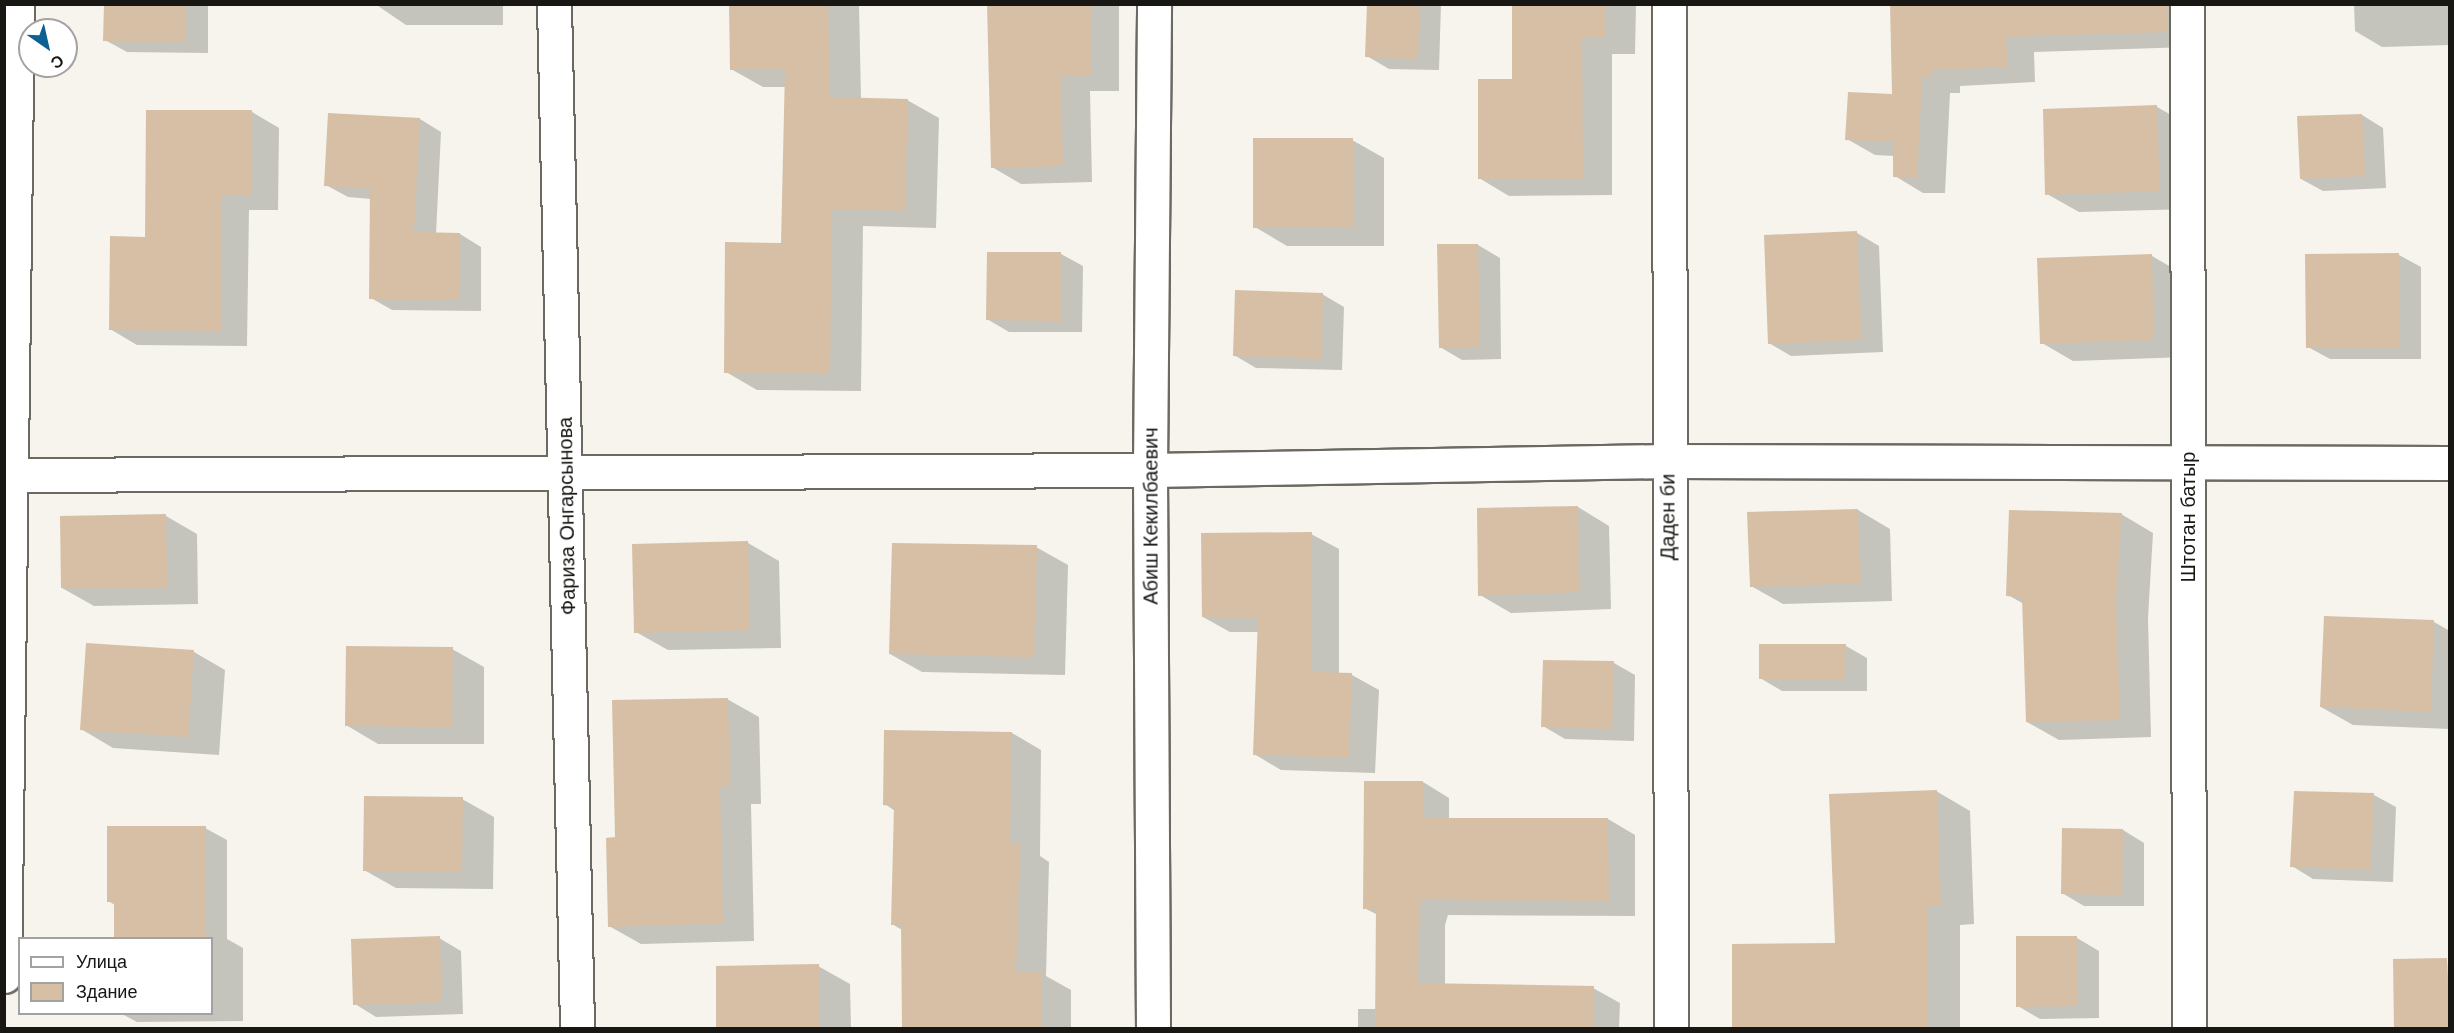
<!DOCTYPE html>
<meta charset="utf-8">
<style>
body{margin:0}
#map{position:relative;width:2454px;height:1033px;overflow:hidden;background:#f6f4ec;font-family:Arial,sans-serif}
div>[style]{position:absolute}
.shadow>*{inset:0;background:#0003}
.building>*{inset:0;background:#d7bfa5}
.roads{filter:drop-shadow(2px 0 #6b6962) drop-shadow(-2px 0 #6b6962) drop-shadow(0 2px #6b6962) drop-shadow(0 -2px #6b6962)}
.minor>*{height:33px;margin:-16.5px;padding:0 16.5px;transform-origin:16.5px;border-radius:16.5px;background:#fff}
span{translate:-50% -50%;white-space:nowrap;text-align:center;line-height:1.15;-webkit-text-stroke:4.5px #fff;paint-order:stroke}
.street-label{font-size:20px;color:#181714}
.frame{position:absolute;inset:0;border:6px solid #181714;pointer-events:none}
.legend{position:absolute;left:18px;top:937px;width:195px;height:78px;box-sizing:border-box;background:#fff;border:2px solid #a3a2a1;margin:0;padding:8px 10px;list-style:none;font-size:18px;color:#181714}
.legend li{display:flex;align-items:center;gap:12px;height:30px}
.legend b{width:30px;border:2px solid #a3a2a1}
.north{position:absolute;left:18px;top:18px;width:60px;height:60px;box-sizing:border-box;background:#fff;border:2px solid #a3a2a1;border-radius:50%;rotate:146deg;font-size:16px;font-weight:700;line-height:24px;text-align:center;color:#181714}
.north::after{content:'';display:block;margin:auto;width:21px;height:27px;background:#0d6092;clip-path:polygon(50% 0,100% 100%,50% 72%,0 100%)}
</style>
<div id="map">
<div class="shadow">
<div style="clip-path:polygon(105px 4px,208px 4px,208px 53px,127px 52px,105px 40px)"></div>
<div style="clip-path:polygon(375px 4px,503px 4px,503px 25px,406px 25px)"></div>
<div style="clip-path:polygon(730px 4px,859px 4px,861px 99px,907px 100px,939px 118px,936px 228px,863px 226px,861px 391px,757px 390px,726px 372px,782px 244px,786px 87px,763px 87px,731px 69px)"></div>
<div style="clip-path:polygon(989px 4px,1119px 4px,1119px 91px,1090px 91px,1092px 182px,1021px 184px,992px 167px)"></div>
<div style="clip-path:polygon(1368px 4px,1441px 4px,1439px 70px,1389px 69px,1367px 56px)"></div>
<div style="clip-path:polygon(1513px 4px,1636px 4px,1635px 54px,1612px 54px,1612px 195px,1509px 196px,1479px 178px,1513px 80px)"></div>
<div style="clip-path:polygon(1892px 4px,2188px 4px,2189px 47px,2034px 52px,2035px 82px,1960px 86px,1960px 93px,1950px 93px,1945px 193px,1923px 193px,1895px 176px,1895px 156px,1875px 155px,1847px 139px,1893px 95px)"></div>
<div style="clip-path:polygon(2354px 4px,2450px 4px,2450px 45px,2382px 47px,2355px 31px)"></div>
<div style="clip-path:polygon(2157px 107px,2189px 125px,2191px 209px,2079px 212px,2047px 194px,2045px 111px)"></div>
<div style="clip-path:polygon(252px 112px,279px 128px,278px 210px,249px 210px,247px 346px,137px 345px,110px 329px,147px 238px)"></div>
<div style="clip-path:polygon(2362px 115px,2383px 128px,2386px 188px,2323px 191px,2301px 179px)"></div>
<div style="clip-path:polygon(420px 119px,441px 132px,436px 234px,460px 234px,481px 247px,481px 311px,392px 310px,371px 298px,371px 199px,348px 197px,326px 185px)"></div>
<div style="clip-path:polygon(1352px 140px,1384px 158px,1384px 246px,1287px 246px,1255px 227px)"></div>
<div style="clip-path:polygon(1857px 233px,1879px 246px,1883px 352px,1791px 356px,1769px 343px)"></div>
<div style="clip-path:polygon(1478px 245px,1500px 258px,1501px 359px,1462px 360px,1440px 347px)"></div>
<div style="clip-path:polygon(1061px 254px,1083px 266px,1082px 332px,1009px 332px,987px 319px)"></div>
<div style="clip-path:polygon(2399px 255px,2421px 267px,2421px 359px,2330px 359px,2308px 347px)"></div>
<div style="clip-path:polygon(2152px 256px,2183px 274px,2186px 357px,2073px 361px,2042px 343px)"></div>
<div style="clip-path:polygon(1322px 294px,1344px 307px,1342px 370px,1256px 368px,1234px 355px)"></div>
<div style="clip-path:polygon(1578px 507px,1609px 526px,1611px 609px,1511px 613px,1480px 595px)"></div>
<div style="clip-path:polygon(1858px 510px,1890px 529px,1892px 601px,1783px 604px,1751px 586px)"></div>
<div style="clip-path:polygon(2121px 514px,2153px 533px,2148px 618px,2151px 737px,2059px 740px,2027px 722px,2024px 604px,2008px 595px)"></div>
<div style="clip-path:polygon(166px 516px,197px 534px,198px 604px,94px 606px,62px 588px)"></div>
<div style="clip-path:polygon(1311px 534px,1339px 549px,1339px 674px,1352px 675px,1379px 690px,1375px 773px,1281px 770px,1254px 754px,1259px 632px,1230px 632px,1203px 617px)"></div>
<div style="clip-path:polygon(748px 543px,779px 561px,781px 648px,668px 650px,636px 632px)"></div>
<div style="clip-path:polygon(1036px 547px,1068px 565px,1065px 675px,922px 672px,890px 654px)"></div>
<div style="clip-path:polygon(2434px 622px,2450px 631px,2450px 729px,2353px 725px,2321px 707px)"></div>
<div style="clip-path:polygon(1846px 646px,1867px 658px,1867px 691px,1782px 691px,1760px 678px)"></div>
<div style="clip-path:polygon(452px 649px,484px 667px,484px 744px,378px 744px,346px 725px)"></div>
<div style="clip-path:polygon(194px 652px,225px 670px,219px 755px,113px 748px,81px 729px)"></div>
<div style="clip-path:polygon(1614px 663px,1635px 675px,1634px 741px,1565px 739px,1543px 726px)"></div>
<div style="clip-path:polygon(727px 699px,759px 717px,761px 804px,751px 804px,754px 941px,641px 944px,609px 926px,616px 839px)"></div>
<div style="clip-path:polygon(1012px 733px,1041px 750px,1040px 856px,1049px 862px,1046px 976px,1071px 990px,1071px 1028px,903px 1028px,902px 930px,892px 924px,895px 811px,885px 804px)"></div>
<div style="clip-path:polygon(1423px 782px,1449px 798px,1449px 819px,1608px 819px,1635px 835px,1635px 916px,1448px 915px,1445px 925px,1445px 985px,1593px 988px,1620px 1003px,1619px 1028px,1358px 1028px,1358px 1009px,1377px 1009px,1378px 915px,1364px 908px)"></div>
<div style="clip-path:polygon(1936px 791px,1970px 811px,1974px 924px,1960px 925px,1960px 1028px,1734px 1028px,1837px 945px)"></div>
<div style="clip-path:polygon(2374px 795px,2396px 807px,2393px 882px,2313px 879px,2292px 866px)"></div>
<div style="clip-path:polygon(462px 799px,494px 817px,493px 889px,396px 888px,364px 870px)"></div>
<div style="clip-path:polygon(205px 828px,227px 840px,227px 939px,243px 948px,243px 1021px,137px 1022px,122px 1014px,212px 1014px,212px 938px,115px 938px,115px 905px,108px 901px)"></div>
<div style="clip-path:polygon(2123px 830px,2144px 843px,2144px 906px,2084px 906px,2062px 893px)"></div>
<div style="clip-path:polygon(439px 938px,461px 951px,463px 1014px,376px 1017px,355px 1004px)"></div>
<div style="clip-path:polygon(2077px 938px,2099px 951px,2099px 1018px,2040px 1019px,2018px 1006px)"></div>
<div style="clip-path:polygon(2447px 960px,2450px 1028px,2396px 1028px)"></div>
<div style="clip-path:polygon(818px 966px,850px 984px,851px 1028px,718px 1028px)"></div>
</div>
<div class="building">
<div style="clip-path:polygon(104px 4px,186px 4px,186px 42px,103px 41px)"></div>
<div style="clip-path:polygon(729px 4px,828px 4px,830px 97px,908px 99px,905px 211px,832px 209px,830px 374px,724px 373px,725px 242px,781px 243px,785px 69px,730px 70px)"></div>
<div style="clip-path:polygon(987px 4px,1091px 4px,1091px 75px,1061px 75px,1063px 166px,991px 168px)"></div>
<div style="clip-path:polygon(1367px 4px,1420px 4px,1418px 59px,1365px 57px)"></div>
<div style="clip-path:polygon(1512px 4px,1606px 4px,1606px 38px,1582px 38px,1583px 179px,1478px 179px,1478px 79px,1512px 79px)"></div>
<div style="clip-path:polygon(1890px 4px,2168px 4px,2168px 32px,2006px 37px,2008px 67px,1932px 70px,1932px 78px,1922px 78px,1917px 178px,1893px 177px,1893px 142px,1845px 140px,1848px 92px,1892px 94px)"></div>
<div style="clip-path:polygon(2157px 105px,2160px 191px,2045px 195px,2043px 109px)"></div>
<div style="clip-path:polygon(146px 110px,252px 110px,251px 195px,222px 195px,221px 331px,109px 330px,110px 236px,145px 237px)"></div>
<div style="clip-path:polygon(328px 113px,420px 118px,414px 232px,460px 233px,459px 300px,369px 299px,370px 188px,324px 186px)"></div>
<div style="clip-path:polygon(2362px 114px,2365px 176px,2300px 179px,2297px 116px)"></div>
<div style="clip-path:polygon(1253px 138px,1353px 138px,1353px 228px,1253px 228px)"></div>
<div style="clip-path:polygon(1857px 231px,1862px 340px,1768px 344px,1764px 235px)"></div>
<div style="clip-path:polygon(1437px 244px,1478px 244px,1480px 347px,1439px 348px)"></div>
<div style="clip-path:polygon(987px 252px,1061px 252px,1061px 321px,986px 320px)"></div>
<div style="clip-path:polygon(2399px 253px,2400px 347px,2306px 348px,2305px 254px)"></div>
<div style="clip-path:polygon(2152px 254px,2154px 340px,2040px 344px,2037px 258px)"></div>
<div style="clip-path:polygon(1235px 290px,1323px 293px,1321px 359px,1233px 356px)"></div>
<div style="clip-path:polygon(1578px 506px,1579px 592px,1478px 596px,1477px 508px)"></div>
<div style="clip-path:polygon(1858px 509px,1861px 583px,1750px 587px,1747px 512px)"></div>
<div style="clip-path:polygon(2009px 510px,2122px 513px,2116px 599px,2120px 720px,2026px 722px,2022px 597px,2006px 596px)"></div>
<div style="clip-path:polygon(166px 514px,167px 587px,61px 588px,60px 516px)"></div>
<div style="clip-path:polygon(1312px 532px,1312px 672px,1352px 673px,1349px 758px,1253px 755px,1258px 617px,1202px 617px,1201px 533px)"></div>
<div style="clip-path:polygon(748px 541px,750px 630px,634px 633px,632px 544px)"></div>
<div style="clip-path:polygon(892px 543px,1037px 545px,1034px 657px,889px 654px)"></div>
<div style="clip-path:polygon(2324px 616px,2434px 620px,2431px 712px,2320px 707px)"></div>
<div style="clip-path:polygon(86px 643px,194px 650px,188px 737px,80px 730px)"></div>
<div style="clip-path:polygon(1759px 644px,1846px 644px,1846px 679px,1759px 679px)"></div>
<div style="clip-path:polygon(346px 646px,453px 647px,452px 727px,345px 726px)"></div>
<div style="clip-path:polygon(1543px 660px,1614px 661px,1612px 729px,1541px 727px)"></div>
<div style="clip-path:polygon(728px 698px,730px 786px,720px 787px,723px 923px,608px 927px,606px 838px,615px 837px,612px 700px)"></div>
<div style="clip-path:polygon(884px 730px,1012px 732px,1010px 843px,1020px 843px,1016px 972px,1041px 971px,1041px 1029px,902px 1029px,901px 925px,891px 925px,894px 806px,883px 805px)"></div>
<div style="clip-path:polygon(1364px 781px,1423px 781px,1423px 818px,1608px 818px,1609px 901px,1422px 900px,1419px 909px,1418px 983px,1594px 986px,1593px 1029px,1375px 1029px,1376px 909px,1363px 909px)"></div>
<div style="clip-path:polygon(1937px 790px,1941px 905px,1927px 906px,1927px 1029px,1732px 1029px,1732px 944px,1835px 943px,1829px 794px)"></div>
<div style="clip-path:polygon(2294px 791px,2374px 793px,2371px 870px,2290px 867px)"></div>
<div style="clip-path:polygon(364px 796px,463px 797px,462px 872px,363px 871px)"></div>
<div style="clip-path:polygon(107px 826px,206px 826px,205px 939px,114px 939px,114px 902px,107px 902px)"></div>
<div style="clip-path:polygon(2062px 828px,2123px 829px,2122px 895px,2061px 894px)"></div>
<div style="clip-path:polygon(440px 936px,442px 1002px,353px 1005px,351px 939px)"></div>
<div style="clip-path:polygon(2016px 936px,2077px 936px,2078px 1006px,2016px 1007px)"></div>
<div style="clip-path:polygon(2447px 958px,2449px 1029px,2394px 1029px,2393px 959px)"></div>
<div style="clip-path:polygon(819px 964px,820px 1029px,716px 1029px,716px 966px)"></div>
</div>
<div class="roads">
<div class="minor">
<div style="left:554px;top:4px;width:1024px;rotate:88.71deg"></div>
<div style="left:1669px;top:4px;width:1024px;rotate:89.89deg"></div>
<div style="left:2187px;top:4px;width:1024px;rotate:89.89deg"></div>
<div style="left:4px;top:475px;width:1146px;rotate:-0.25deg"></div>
<div style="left:1150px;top:470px;width:517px;rotate:-1deg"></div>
<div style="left:1667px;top:461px;width:783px;rotate:0.15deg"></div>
<div style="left:4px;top:976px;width:972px;rotate:-89.23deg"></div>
<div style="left:1153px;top:1028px;width:558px;rotate:-90.31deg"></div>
<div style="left:1150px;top:470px;width:466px;rotate:-89.5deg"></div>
</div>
</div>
<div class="street-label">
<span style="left:567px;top:516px;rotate:-91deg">Фариза Онгарсынова</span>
<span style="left:1151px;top:516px;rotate:-90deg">Абиш Кекилбаевич</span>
<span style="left:1668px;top:517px;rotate:-90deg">Даден би</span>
<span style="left:2188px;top:517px;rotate:-90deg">Штотан батыр</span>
</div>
<div class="frame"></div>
<ul class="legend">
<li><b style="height:8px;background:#fff"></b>Улица</li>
<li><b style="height:16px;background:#d7bfa5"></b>Здание</li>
</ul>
<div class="north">С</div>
</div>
